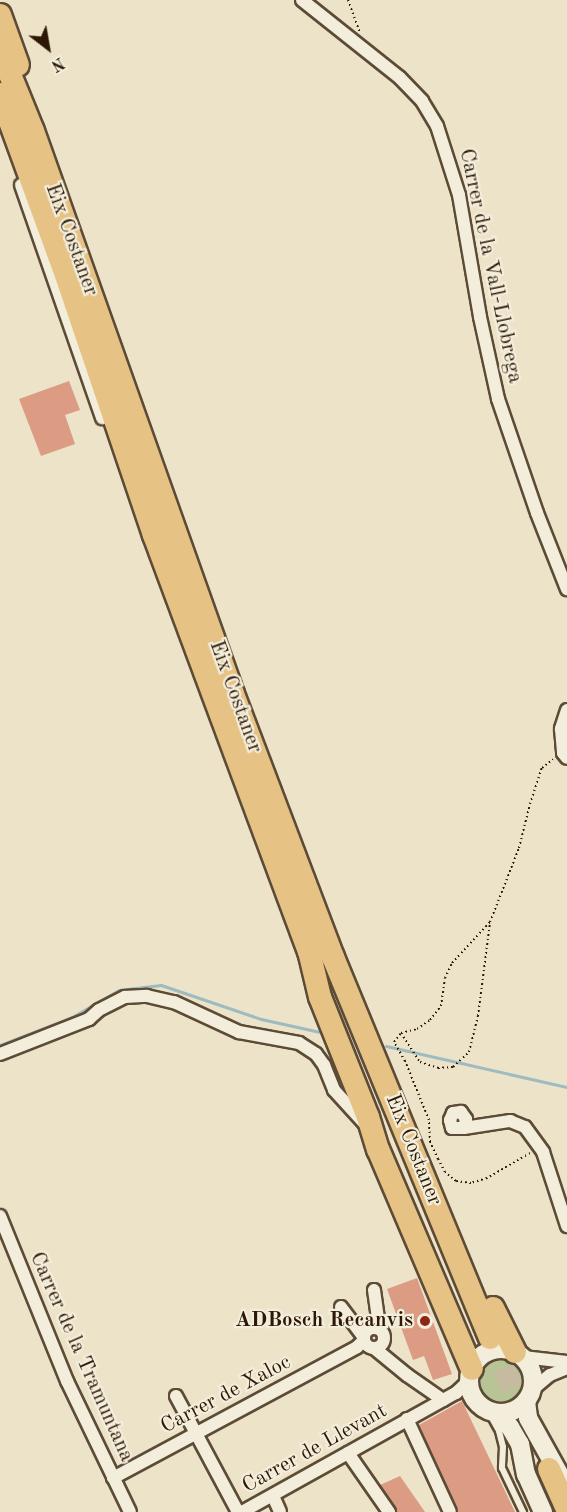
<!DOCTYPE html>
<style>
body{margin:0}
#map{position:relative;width:567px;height:1512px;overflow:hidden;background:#ede3c8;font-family:"Old Standard TT",serif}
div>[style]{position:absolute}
.green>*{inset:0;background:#b8c496}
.round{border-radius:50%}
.stream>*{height:3px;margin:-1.5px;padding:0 1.5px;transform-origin:1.5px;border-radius:1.5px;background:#9dbbc0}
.building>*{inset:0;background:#dc9b83}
.highway-tunnel>*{height:22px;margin-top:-11px;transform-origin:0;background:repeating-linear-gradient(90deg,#c6baa1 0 22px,transparent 0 33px)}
.path>*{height:2px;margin-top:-1px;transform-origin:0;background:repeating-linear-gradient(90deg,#2c1805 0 1.5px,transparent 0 4.5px)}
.roads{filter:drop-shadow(2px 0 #5c4b36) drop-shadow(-2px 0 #5c4b36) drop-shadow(0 2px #5c4b36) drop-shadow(0 -2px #5c4b36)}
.lane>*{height:6px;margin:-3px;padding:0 3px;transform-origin:3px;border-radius:3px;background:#f3eddb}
.street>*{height:12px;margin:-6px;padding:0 6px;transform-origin:6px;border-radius:6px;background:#f3eddb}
.street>.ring{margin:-6px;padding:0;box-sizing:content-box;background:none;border:12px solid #f3eddb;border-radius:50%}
.secondary>*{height:18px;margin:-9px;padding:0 9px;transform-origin:9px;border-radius:9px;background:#f3eddb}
.secondary>.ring{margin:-9px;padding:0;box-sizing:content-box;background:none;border:18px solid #f3eddb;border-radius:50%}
.highway>*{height:22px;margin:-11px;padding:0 11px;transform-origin:11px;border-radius:11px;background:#e6c284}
.dots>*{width:16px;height:16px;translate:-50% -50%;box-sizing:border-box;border:3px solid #f3eddb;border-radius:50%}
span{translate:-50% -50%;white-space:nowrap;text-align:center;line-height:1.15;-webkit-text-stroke:4.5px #f3eddb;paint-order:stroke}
.street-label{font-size:21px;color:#2c1805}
.poi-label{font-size:21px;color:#2c1805;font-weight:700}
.right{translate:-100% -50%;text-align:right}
.north{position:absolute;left:18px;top:18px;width:60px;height:60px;-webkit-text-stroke:4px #f3eddb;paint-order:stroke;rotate:149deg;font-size:16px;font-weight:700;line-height:24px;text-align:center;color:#2c1805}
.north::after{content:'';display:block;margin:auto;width:21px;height:27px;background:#2c1805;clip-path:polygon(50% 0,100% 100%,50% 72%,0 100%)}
</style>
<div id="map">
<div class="green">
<div class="round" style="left:477px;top:1356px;width:50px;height:50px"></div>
</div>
<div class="stream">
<div style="left:0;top:1045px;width:77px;rotate:-21.3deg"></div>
<div style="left:72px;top:1017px;width:54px;rotate:-29.9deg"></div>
<div style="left:119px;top:990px;width:42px;rotate:-6.8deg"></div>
<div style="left:161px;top:985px;width:106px;rotate:18.8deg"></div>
<div style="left:261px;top:1019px;width:65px;rotate:12.5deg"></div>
<div style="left:386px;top:1046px;width:186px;rotate:12.8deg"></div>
</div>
<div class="building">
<div style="clip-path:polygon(69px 381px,80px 410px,65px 415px,75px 444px,41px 456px,19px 399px)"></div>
<div style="clip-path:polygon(417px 1278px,452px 1374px,433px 1380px,424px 1356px,413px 1360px,387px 1289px)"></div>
<div style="clip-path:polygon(462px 1401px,515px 1512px,458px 1512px,419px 1425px)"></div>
<div style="clip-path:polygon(400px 1476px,425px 1512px,397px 1512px,380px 1485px)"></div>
</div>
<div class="highway-tunnel">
<div style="left:490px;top:1338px;width:98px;rotate:65.8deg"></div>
<div style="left:520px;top:1438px;width:41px;rotate:64.1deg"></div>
</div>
<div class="path">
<div style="left:348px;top:0;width:33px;rotate:70deg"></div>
<div style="left:401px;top:1033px;width:35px;rotate:57deg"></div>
<div style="left:420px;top:1062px;width:19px;rotate:18deg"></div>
<div style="left:438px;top:1068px;width:15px;rotate:-4deg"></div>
<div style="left:453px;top:1067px;width:22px;rotate:-43deg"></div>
<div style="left:469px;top:1052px;width:37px;rotate:-76deg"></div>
<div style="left:478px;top:1016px;width:95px;rotate:-82.7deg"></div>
<div style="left:530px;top:1153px;width:50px;rotate:149.8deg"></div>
<div style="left:487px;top:1178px;width:17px;rotate:163deg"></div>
<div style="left:471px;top:1183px;width:15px;rotate:-172deg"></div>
<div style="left:456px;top:1181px;width:14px;rotate:-141deg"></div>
<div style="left:445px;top:1172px;width:15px;rotate:-118deg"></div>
<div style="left:438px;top:1159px;width:19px;rotate:-115deg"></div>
<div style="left:430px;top:1142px;width:22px;rotate:-93deg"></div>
<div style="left:429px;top:1120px;width:64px;rotate:-112.1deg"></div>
<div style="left:405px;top:1061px;width:22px;rotate:-120deg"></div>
<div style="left:394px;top:1042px;width:11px;rotate:-52deg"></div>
<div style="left:401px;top:1033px;width:16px;rotate:-14deg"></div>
<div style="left:417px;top:1029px;width:16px;rotate:-35deg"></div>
<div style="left:430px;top:1020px;width:18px;rotate:-52deg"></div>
<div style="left:441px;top:1006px;width:28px;rotate:-82deg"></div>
<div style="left:445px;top:978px;width:17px;rotate:-65deg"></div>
<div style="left:452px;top:963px;width:56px;rotate:-47.2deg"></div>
<div style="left:490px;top:922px;width:79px;rotate:-68.6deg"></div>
<div style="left:519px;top:848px;width:45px;rotate:-76deg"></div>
<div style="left:530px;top:804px;width:38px;rotate:-72deg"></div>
<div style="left:542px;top:768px;width:14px;rotate:-39deg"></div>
</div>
<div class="roads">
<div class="lane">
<div style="left:488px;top:1411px;width:23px;rotate:61deg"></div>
<div style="left:499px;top:1431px;width:16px;rotate:76deg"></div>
<div style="left:503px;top:1447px;width:21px;rotate:93deg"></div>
<div style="left:502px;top:1468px;width:49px;rotate:64.5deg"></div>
</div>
<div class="street">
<div style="left:302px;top:0;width:125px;rotate:38.5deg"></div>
<div style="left:400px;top:78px;width:32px;rotate:46deg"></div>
<div style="left:422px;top:101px;width:29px;rotate:59deg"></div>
<div style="left:437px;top:126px;width:72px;rotate:72.3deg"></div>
<div style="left:459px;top:195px;width:124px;rotate:80.2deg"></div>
<div style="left:480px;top:317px;width:84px;rotate:77.6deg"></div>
<div style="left:498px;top:399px;width:120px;rotate:71.1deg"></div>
<div style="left:537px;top:513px;width:82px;rotate:68.5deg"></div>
<div style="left:21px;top:185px;width:247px;rotate:70.8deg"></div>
<div style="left:567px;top:710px;width:20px;rotate:108deg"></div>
<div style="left:561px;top:729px;width:24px;rotate:85deg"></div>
<div style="left:563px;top:753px;width:6px;rotate:51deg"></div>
<div style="left:0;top:1054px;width:96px;rotate:-21.5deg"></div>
<div style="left:89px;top:1019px;width:13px;rotate:-42deg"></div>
<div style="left:99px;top:1010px;width:29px;rotate:-27deg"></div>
<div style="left:125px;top:997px;width:22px;rotate:-3deg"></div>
<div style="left:147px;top:996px;width:28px;rotate:13deg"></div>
<div style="left:174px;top:1002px;width:72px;rotate:24.8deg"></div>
<div style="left:239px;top:1032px;width:61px;rotate:10.4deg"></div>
<div style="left:299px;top:1043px;width:20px;rotate:33deg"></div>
<div style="left:316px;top:1054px;width:14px;rotate:54deg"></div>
<div style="left:324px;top:1065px;width:27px;rotate:68deg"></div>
<div style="left:334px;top:1090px;width:45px;rotate:47.7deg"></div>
<div style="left:464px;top:1128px;width:9px;rotate:-77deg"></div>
<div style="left:466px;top:1119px;width:9px;rotate:-126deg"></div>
<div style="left:461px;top:1112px;width:8px;rotate:173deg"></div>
<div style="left:453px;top:1113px;width:8px;rotate:113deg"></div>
<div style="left:450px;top:1120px;width:8px;rotate:76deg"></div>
<div style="left:452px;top:1128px;width:12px"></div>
<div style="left:464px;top:1128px;width:47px;rotate:-8.7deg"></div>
<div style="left:510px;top:1121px;width:16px;rotate:22deg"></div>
<div style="left:525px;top:1127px;width:31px;rotate:54deg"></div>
<div style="left:543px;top:1152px;width:78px;rotate:72deg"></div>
<div style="left:0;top:1216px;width:178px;rotate:67.9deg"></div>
<div style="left:67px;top:1381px;width:145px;rotate:64.3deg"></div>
<div style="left:374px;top:1290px;width:27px;rotate:82deg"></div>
<div style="left:378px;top:1317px;width:10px;rotate:107deg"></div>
<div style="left:341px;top:1307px;width:38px;rotate:53deg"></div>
<div class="ring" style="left:364px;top:1328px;width:8px;height:8px"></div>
<div style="left:374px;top:1348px;width:43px;rotate:39.3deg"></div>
<div style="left:407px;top:1375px;width:44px;rotate:34.8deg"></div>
<div style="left:523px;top:1357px;width:44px;rotate:6.5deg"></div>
<div style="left:532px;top:1390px;width:23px;rotate:-40deg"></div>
<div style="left:550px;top:1375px;width:18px;rotate:-22deg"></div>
<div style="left:176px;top:1396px;width:132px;rotate:61.9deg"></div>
<div style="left:407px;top:1419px;width:102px;rotate:65.2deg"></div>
<div style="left:348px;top:1453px;width:72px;rotate:55.2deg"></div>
<div style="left:113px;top:1478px;width:277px;rotate:-28.2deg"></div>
<div style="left:357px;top:1347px;width:10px;rotate:-45deg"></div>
<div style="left:273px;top:1496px;width:17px;rotate:66deg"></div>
<div style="left:242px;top:1512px;width:245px;rotate:-29.1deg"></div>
<div style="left:456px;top:1393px;width:18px;rotate:-43deg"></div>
</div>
<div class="secondary">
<div class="ring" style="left:469px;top:1349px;width:46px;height:46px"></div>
<div style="left:526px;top:1401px;width:17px;rotate:83deg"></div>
<div style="left:528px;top:1418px;width:70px;rotate:60.9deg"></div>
<div style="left:497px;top:1413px;width:19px;rotate:47deg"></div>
<div style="left:510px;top:1427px;width:20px;rotate:60deg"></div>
<div style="left:520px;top:1444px;width:31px;rotate:79deg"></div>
<div style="left:526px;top:1474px;width:42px;rotate:65.9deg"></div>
</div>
<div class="highway">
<div style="left:0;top:15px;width:53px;rotate:70.2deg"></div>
<div style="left:0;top:50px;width:87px;rotate:67.8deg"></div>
<div style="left:33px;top:131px;width:597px;rotate:70.44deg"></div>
<div style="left:233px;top:694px;width:281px;rotate:69.2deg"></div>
<div style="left:333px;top:957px;width:412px;rotate:67.6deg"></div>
<div style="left:0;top:94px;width:202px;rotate:70deg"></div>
<div style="left:69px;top:284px;width:265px;rotate:71.3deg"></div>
<div style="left:154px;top:535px;width:444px;rotate:69.6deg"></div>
<div style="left:309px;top:951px;width:47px;rotate:76.6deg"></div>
<div style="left:320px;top:997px;width:129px;rotate:68.2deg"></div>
<div style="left:368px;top:1117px;width:34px;rotate:73deg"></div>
<div style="left:378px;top:1149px;width:239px;rotate:66.9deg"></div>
<div style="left:493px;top:1308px;width:49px;rotate:63.4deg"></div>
<div style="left:549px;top:1469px;width:44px;rotate:65.8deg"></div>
</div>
</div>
<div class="dots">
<div style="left:425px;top:1321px;background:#8f2418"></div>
</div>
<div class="street-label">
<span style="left:71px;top:240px;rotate:70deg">Eix Costaner</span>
<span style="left:490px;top:266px;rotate:78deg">Carrer de la Vall-Llobrega</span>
<span style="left:235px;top:697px;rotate:70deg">Eix Costaner</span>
<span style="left:413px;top:1150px;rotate:68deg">Eix Costaner</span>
<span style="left:81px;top:1357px;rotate:66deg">Carrer de la Tramuntana</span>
<span style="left:226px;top:1395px;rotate:-28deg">Carrer de Xaloc</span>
<span style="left:315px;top:1449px;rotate:-29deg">Carrer de Llevant</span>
</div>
<div class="poi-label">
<span class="right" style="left:413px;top:1321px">ADBosch Recanvis</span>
</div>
<div class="north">N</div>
</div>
